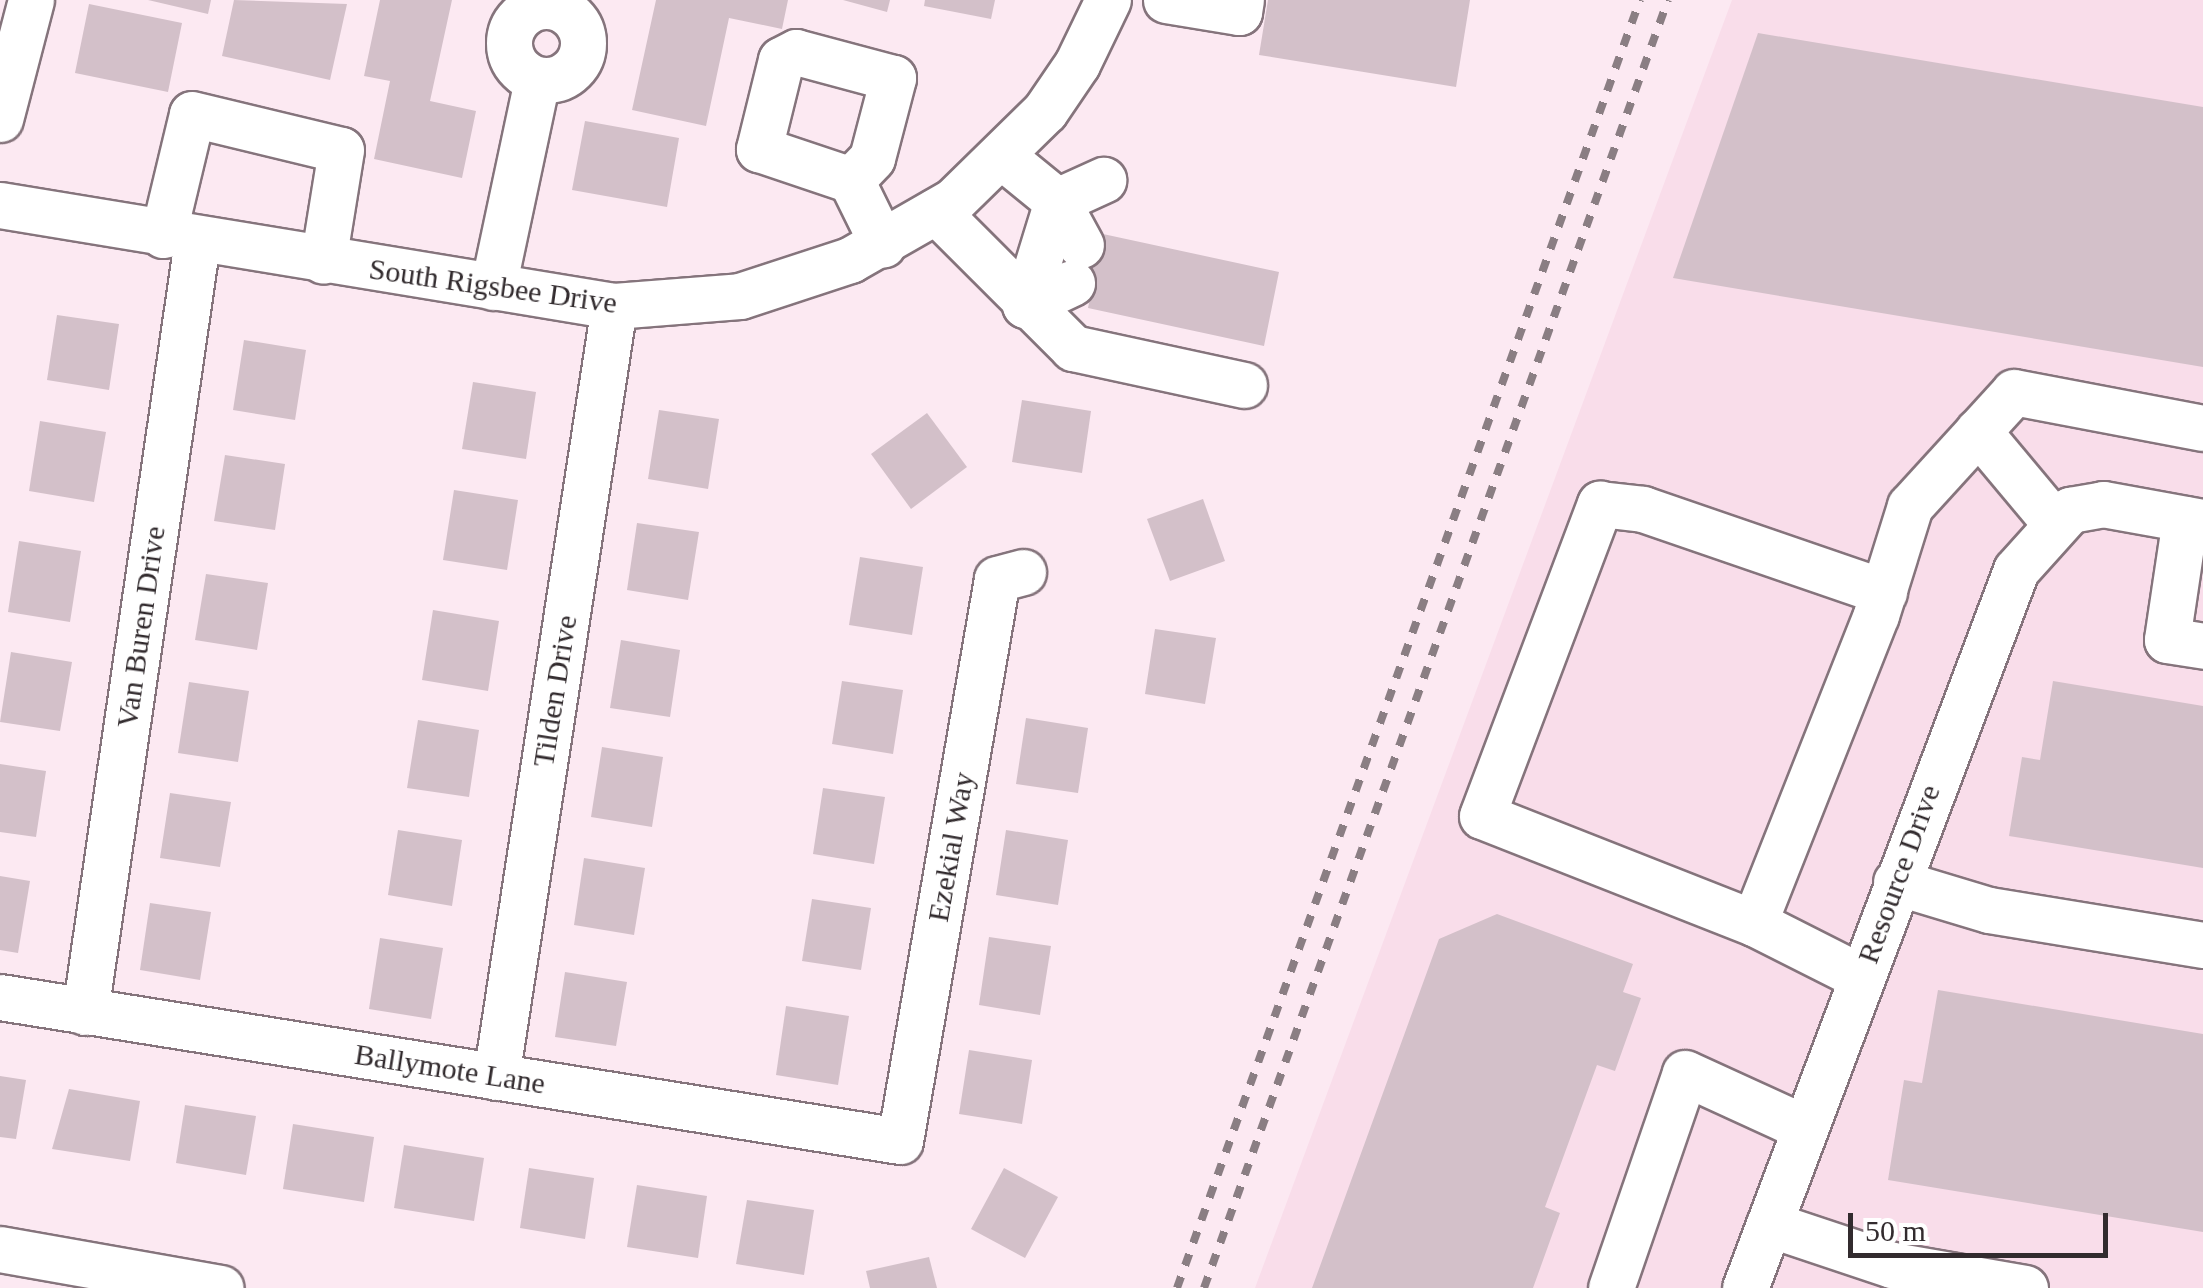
<!DOCTYPE html>
<style>
body{margin:0}
#map{position:relative;width:2203px;height:1288px;overflow:hidden;background:#fce9f2;font-family:Georgia,serif}
div>[style]{position:absolute}
.built>*{inset:0;background:#f9ddea}
.building>*{inset:0;background:#d3c0c9}
.roads{filter:drop-shadow(2px 0 #85747c) drop-shadow(-2px 0 #85747c) drop-shadow(0 2px #85747c) drop-shadow(0 -2px #85747c)}
.minor>*{height:45px;margin:-22.5px;padding:0 22.5px;transform-origin:22.5px;border-radius:22.5px;background:#fff}
.minor>.ring{margin:-22.5px;padding:0;box-sizing:content-box;background:none;border:45px solid #fff;border-radius:50%}
.rail>*{height:8px;margin-top:-4px;transform-origin:0;background:repeating-linear-gradient(90deg,#8a7e83 0 12px,transparent 0 24px)}
span{translate:-50% -50%;white-space:nowrap;text-align:center;line-height:1.15;-webkit-text-stroke:9px #fff;paint-order:stroke}
.street-label{font-size:30px;color:#322b2e}
.scale{position:absolute;left:1848px;top:1213px;width:260px;height:45px;box-sizing:border-box;border:5px solid #322b2e;border-top:0;padding-left:12px;font-size:30px;line-height:35px;white-space:nowrap;color:#322b2e;-webkit-text-stroke:8px #fff;paint-order:stroke}
</style>
<div id="map">
<div class="built">
<div style="clip-path:polygon(1732px 0,2203px 0,2203px 1288px,1255px 1288px)"></div>
</div>
<div class="building">
<div style="clip-path:polygon(148px 0,211px 0,208px 14px)"></div>
<div style="clip-path:polygon(234px 0,347px 4px,330px 80px,222px 56px)"></div>
<div style="clip-path:polygon(380px 0,452px 0,430px 101px,476px 111px,462px 178px,374px 159px,390px 81px,364px 76px)"></div>
<div style="clip-path:polygon(656px 0,788px 0,782px 29px,729px 18px,706px 126px,632px 110px)"></div>
<div style="clip-path:polygon(843px 0,890px 0,887px 12px)"></div>
<div style="clip-path:polygon(925px 0,995px 0,991px 19px,924px 6px)"></div>
<div style="clip-path:polygon(1268px 0,1470px 0,1456px 87px,1259px 55px)"></div>
<div style="clip-path:polygon(89px 4px,182px 23px,168px 92px,75px 73px)"></div>
<div style="clip-path:polygon(1758px 33px,2203px 107px,2203px 367px,1673px 278px)"></div>
<div style="clip-path:polygon(585px 121px,679px 138px,667px 207px,572px 190px)"></div>
<div style="clip-path:polygon(1103px 234px,1279px 272px,1264px 346px,1088px 308px,1092px 288px,1049px 278px,1058px 240px,1100px 250px)"></div>
<div style="clip-path:polygon(57px 315px,119px 324px,109px 390px,47px 380px)"></div>
<div style="clip-path:polygon(244px 340px,306px 350px,295px 420px,233px 410px)"></div>
<div style="clip-path:polygon(473px 382px,536px 392px,526px 459px,462px 449px)"></div>
<div style="clip-path:polygon(1022px 400px,1091px 411px,1082px 473px,1012px 462px)"></div>
<div style="clip-path:polygon(659px 410px,719px 419px,708px 489px,648px 479px)"></div>
<div style="clip-path:polygon(927px 413px,967px 467px,911px 509px,871px 454px)"></div>
<div style="clip-path:polygon(40px 421px,106px 432px,94px 502px,29px 491px)"></div>
<div style="clip-path:polygon(225px 455px,285px 464px,275px 530px,214px 521px)"></div>
<div style="clip-path:polygon(454px 490px,518px 500px,507px 570px,443px 560px)"></div>
<div style="clip-path:polygon(1203px 499px,1225px 561px,1170px 581px,1147px 519px)"></div>
<div style="clip-path:polygon(637px 523px,699px 532px,688px 600px,627px 590px)"></div>
<div style="clip-path:polygon(19px 541px,81px 551px,70px 622px,8px 612px)"></div>
<div style="clip-path:polygon(860px 557px,923px 567px,912px 635px,849px 625px)"></div>
<div style="clip-path:polygon(206px 574px,268px 583px,257px 650px,195px 640px)"></div>
<div style="clip-path:polygon(433px 610px,499px 621px,488px 691px,422px 680px)"></div>
<div style="clip-path:polygon(1155px 629px,1216px 638px,1205px 704px,1145px 694px)"></div>
<div style="clip-path:polygon(621px 640px,680px 650px,670px 717px,610px 708px)"></div>
<div style="clip-path:polygon(11px 652px,72px 662px,60px 731px,0 722px)"></div>
<div style="clip-path:polygon(842px 681px,903px 690px,893px 754px,832px 744px)"></div>
<div style="clip-path:polygon(2053px 681px,2203px 706px,2203px 868px,2009px 836px,2022px 757px,2040px 760px)"></div>
<div style="clip-path:polygon(189px 682px,249px 691px,238px 762px,178px 753px)"></div>
<div style="clip-path:polygon(1026px 718px,1088px 728px,1078px 793px,1016px 784px)"></div>
<div style="clip-path:polygon(418px 720px,479px 730px,469px 797px,407px 788px)"></div>
<div style="clip-path:polygon(602px 747px,663px 757px,652px 827px,591px 817px)"></div>
<div style="clip-path:polygon(0 764px,46px 771px,36px 837px,0 832px)"></div>
<div style="clip-path:polygon(823px 788px,885px 797px,874px 864px,813px 854px)"></div>
<div style="clip-path:polygon(170px 793px,231px 802px,220px 867px,160px 858px)"></div>
<div style="clip-path:polygon(398px 830px,462px 840px,452px 906px,388px 895px)"></div>
<div style="clip-path:polygon(1006px 830px,1068px 840px,1058px 905px,996px 895px)"></div>
<div style="clip-path:polygon(584px 858px,645px 868px,634px 935px,574px 925px)"></div>
<div style="clip-path:polygon(0 876px,30px 881px,18px 953px,0 950px)"></div>
<div style="clip-path:polygon(812px 899px,871px 908px,861px 970px,802px 961px)"></div>
<div style="clip-path:polygon(150px 903px,211px 912px,200px 980px,140px 970px)"></div>
<div style="clip-path:polygon(1497px 914px,1633px 964px,1623px 992px,1641px 998px,1615px 1071px,1597px 1065px,1545px 1207px,1560px 1213px,1533px 1288px,1312px 1288px,1439px 939px)"></div>
<div style="clip-path:polygon(989px 937px,1051px 946px,1040px 1015px,979px 1005px)"></div>
<div style="clip-path:polygon(380px 938px,443px 948px,431px 1019px,369px 1009px)"></div>
<div style="clip-path:polygon(565px 972px,627px 982px,616px 1046px,555px 1037px)"></div>
<div style="clip-path:polygon(1938px 990px,2203px 1034px,2203px 1232px,1888px 1180px,1904px 1080px,1922px 1083px)"></div>
<div style="clip-path:polygon(786px 1006px,849px 1016px,838px 1085px,776px 1075px)"></div>
<div style="clip-path:polygon(969px 1050px,1032px 1060px,1022px 1124px,959px 1114px)"></div>
<div style="clip-path:polygon(0 1076px,26px 1080px,16px 1139px,0 1137px)"></div>
<div style="clip-path:polygon(69px 1089px,140px 1101px,130px 1161px,52px 1149px)"></div>
<div style="clip-path:polygon(185px 1105px,256px 1116px,246px 1175px,176px 1163px)"></div>
<div style="clip-path:polygon(293px 1124px,374px 1137px,364px 1202px,283px 1189px)"></div>
<div style="clip-path:polygon(404px 1145px,484px 1158px,474px 1221px,394px 1208px)"></div>
<div style="clip-path:polygon(529px 1168px,594px 1178px,585px 1239px,520px 1228px)"></div>
<div style="clip-path:polygon(1004px 1168px,1058px 1197px,1025px 1258px,971px 1229px)"></div>
<div style="clip-path:polygon(637px 1185px,707px 1196px,698px 1258px,627px 1247px)"></div>
<div style="clip-path:polygon(747px 1200px,814px 1210px,804px 1275px,736px 1264px)"></div>
<div style="clip-path:polygon(929px 1257px,937px 1288px,870px 1288px,866px 1271px)"></div>
</div>
<div class="roads">
<div class="minor">
<div style="left:1166px;top:0;width:74px;rotate:9.3deg"></div>
<div style="left:1239px;top:12px;width:12px;rotate:-81deg"></div>
<div class="ring" style="left:509px;top:6px;width:29px;height:29px"></div>
<div style="left:0;top:119px;width:123px;rotate:-75.4deg"></div>
<div style="left:1003px;top:157px;width:70px;rotate:39.2deg"></div>
<div style="left:1057px;top:201px;width:50px;rotate:61.4deg"></div>
<div style="left:851px;top:180px;width:30px;rotate:-46deg"></div>
<div style="left:872px;top:158px;width:83px;rotate:-75.3deg"></div>
<div style="left:893px;top:78px;width:100px;rotate:-165deg"></div>
<div style="left:796px;top:52px;width:17px;rotate:152deg"></div>
<div style="left:781px;top:60px;width:92px;rotate:103.9deg"></div>
<div style="left:759px;top:149px;width:97px;rotate:18.6deg"></div>
<div style="left:851px;top:180px;width:72px;rotate:63.8deg"></div>
<div style="left:0;top:205px;width:622px;rotate:9.34deg"></div>
<div style="left:614px;top:306px;width:126px;rotate:-4.5deg"></div>
<div style="left:740px;top:296px;width:116px;rotate:-18.1deg"></div>
<div style="left:850px;top:260px;width:119px;rotate:-29.8deg"></div>
<div style="left:953px;top:201px;width:129px;rotate:-44.4deg"></div>
<div style="left:1045px;top:111px;width:57px;rotate:-55.8deg"></div>
<div style="left:1077px;top:64px;width:71px;rotate:-64.2deg"></div>
<div style="left:936px;top:211px;width:194px;rotate:45deg"></div>
<div style="left:1073px;top:348px;width:175px;rotate:12.2deg"></div>
<div style="left:163px;top:235px;width:124px;rotate:-76.5deg"></div>
<div style="left:192px;top:114px;width:153px;rotate:13.6deg"></div>
<div style="left:341px;top:150px;width:112px;rotate:99.2deg"></div>
<div style="left:493px;top:287px;width:212px;rotate:-78deg"></div>
<div style="left:1025px;top:305px;width:109px;rotate:-72.9deg"></div>
<div style="left:1057px;top:201px;width:51px;rotate:-24.5deg"></div>
<div style="left:1025px;top:305px;width:52px;rotate:-25.1deg"></div>
<div style="left:1978px;top:431px;width:120px;rotate:50.1deg"></div>
<div style="left:2185px;top:519px;width:122px;rotate:98.5deg"></div>
<div style="left:2167px;top:640px;width:36px;rotate:9deg"></div>
<div style="left:1896px;top:882px;width:97px;rotate:16.8deg"></div>
<div style="left:1989px;top:910px;width:217px;rotate:9.3deg"></div>
<div style="left:1754px;top:923px;width:292px;rotate:-158.5deg"></div>
<div style="left:1482px;top:816px;width:334px;rotate:-69.3deg"></div>
<div style="left:1600px;top:504px;width:43px;rotate:6.6deg"></div>
<div style="left:1643px;top:509px;width:255px;rotate:19deg"></div>
<div style="left:1861px;top:977px;width:120px;rotate:-153.2deg"></div>
<div style="left:1754px;top:923px;width:331px;rotate:-68.4deg"></div>
<div style="left:1876px;top:615px;width:114px;rotate:-72.7deg"></div>
<div style="left:1910px;top:506px;width:154px;rotate:-47.6deg"></div>
<div style="left:2014px;top:392px;width:192px;rotate:10.8deg"></div>
<div style="left:0;top:997px;width:911px;rotate:9.09deg"></div>
<div style="left:900px;top:1141px;width:570px;rotate:-80.21deg"></div>
<div style="left:997px;top:579px;width:27px;rotate:-15deg"></div>
<div style="left:85px;top:1012px;width:779px;rotate:-81.73deg"></div>
<div style="left:496px;top:1077px;width:780px;rotate:-81.3deg"></div>
<div style="left:1769px;top:1224px;width:130px;rotate:18.4deg"></div>
<div style="left:1892px;top:1265px;width:135px;rotate:9.8deg"></div>
<div style="left:0;top:1249px;width:224px;rotate:10deg"></div>
<div style="left:1611px;top:1288px;width:227px;rotate:-71deg"></div>
<div style="left:1685px;top:1073px;width:132px;rotate:24.6deg"></div>
<div style="left:1745px;top:1288px;width:767px;rotate:-69.32deg"></div>
<div style="left:2016px;top:570px;width:81px;rotate:-48deg"></div>
<div style="left:2070px;top:510px;width:34px;rotate:-10deg"></div>
<div style="left:2103px;top:504px;width:102px;rotate:10.2deg"></div>
</div>
</div>
<div class="rail">
<div style="left:1177px;top:1288px;width:1369px;rotate:-70.23deg"></div>
<div style="left:1204px;top:1288px;width:1369px;rotate:-70.19deg"></div>
</div>
<div class="street-label">
<span style="left:493px;top:286px;rotate:8deg">South Rigsbee Drive</span>
<span style="left:141px;top:627px;rotate:-82deg">Van Buren Drive</span>
<span style="left:555px;top:691px;rotate:-81deg">Tilden Drive</span>
<span style="left:951px;top:847px;rotate:-80deg">Ezekial Way</span>
<span style="left:1899px;top:874px;rotate:-70deg">Resource Drive</span>
<span style="left:450px;top:1069px;rotate:9deg">Ballymote Lane</span>
</div>
<div class="scale">50 m</div>
</div>
